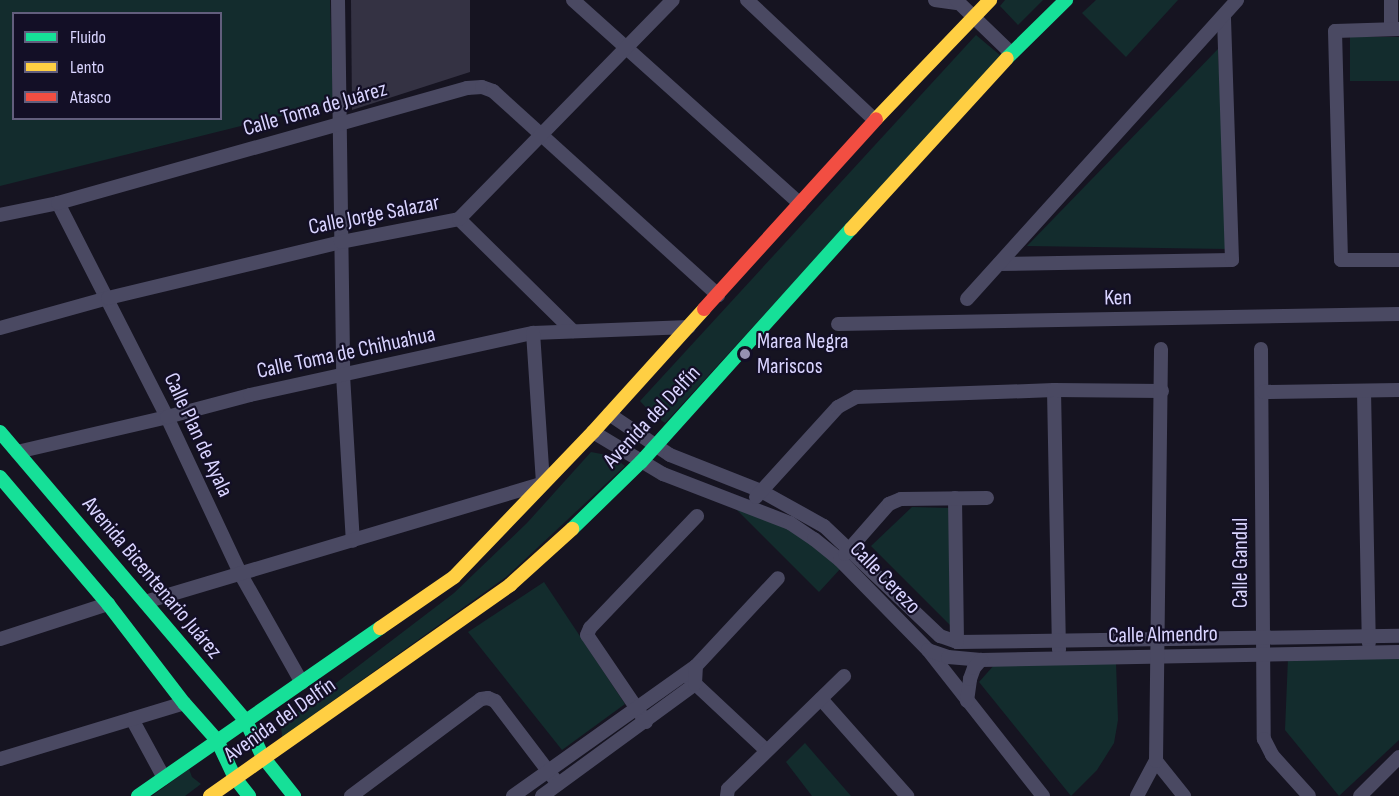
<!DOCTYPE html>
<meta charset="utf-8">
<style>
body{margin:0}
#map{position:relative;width:1399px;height:796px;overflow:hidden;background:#161421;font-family:"Sofia Sans Condensed",sans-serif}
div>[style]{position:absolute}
.green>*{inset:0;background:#132c2d}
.building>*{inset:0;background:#343243}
.street>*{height:14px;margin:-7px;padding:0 7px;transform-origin:7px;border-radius:7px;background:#4a4962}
.fast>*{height:14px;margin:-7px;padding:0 7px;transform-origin:7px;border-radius:7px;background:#16e098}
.slow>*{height:14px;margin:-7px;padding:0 7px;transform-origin:7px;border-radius:7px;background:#ffcf43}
.jam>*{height:14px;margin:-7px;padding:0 7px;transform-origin:7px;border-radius:7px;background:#f24e42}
.dots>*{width:16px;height:16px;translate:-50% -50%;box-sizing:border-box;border:3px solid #130f26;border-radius:50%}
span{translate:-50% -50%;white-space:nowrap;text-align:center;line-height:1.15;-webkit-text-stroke:4.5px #130f26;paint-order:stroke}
.street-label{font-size:22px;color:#d9d4ff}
.poi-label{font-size:22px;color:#d9d4ff}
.left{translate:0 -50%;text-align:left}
.legend{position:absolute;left:12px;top:12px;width:210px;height:108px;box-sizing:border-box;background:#130f26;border:2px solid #625e7d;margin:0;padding:8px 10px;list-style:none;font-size:18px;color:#d9d4ff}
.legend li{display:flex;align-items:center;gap:12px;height:30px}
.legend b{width:30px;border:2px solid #625e7d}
</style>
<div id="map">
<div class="green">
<div style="clip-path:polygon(evenodd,0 0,330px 0,333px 103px,0 186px,0 0,14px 14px,220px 14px,220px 118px,14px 118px,14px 14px)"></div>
<div style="clip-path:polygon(1005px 0,1043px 0,1018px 25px,1000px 6px)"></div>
<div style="clip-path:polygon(1096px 0,1178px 0,1126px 57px,1082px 13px)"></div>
<div style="clip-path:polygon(976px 35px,1001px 56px,665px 423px,651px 413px,640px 401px)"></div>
<div style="clip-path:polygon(1350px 37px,1399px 37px,1399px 81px,1350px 81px)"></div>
<div style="clip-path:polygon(1218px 49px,1227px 249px,1027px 246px)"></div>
<div style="clip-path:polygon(591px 452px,612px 456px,625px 466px,506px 577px,282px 737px,281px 725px,454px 593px,527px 523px)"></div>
<div style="clip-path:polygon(734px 507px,810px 537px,841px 568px,819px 592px)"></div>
<div style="clip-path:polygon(912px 507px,949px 508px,950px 625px,871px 546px)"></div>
<div style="clip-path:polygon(544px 582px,625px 704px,562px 750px,468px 632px)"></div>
<div style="clip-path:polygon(1399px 655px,1399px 740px,1339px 796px,1285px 730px,1288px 658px)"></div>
<div style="clip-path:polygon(1116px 663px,1118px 720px,1114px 743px,1097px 770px,1071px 796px,979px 682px,995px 664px)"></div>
<div style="clip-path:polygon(805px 743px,851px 796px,812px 796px,786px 762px)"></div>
<div style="clip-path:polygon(189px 769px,192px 777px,201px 784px,185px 796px,152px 796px)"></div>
</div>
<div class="building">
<div style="clip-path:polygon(351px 0,470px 0,470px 72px,352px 110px)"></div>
</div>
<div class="street">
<div style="left:338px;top:0;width:375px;rotate:89.2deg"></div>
<div style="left:343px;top:375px;width:166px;rotate:86.6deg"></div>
<div style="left:573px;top:0;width:305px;rotate:41.9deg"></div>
<div style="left:747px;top:0;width:175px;rotate:43.2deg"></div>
<div style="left:935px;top:0;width:22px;rotate:8deg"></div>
<div style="left:956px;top:0;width:76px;rotate:43.9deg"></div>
<div style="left:1391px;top:0;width:29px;rotate:90deg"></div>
<div style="left:1399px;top:29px;width:64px;rotate:178.2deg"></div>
<div style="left:1335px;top:31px;width:229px;rotate:88.5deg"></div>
<div style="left:1341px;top:260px;width:58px"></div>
<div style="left:58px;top:203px;width:240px;rotate:63deg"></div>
<div style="left:167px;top:417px;width:172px;rotate:64.9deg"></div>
<div style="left:240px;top:573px;width:126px;rotate:60.6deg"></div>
<div style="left:0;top:215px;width:59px;rotate:-11.7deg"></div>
<div style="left:58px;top:203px;width:425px;rotate:-15.7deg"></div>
<div style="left:467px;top:88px;width:15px;rotate:-4deg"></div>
<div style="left:482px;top:87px;width:12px;rotate:20deg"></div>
<div style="left:493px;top:91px;width:304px;rotate:42.2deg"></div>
<div style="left:459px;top:219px;width:160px;rotate:44.5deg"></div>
<div style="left:999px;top:264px;width:233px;rotate:-1deg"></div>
<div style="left:1232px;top:260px;width:244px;rotate:-91.9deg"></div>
<div style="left:967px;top:299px;width:403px;rotate:-47.9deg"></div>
<div style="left:838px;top:324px;width:561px;rotate:-1.02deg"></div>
<div style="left:0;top:328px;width:112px;rotate:-15.5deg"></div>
<div style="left:108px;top:298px;width:240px;rotate:-13.5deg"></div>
<div style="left:341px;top:242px;width:120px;rotate:-11deg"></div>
<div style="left:459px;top:219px;width:306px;rotate:-45.7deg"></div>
<div style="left:1261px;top:349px;width:390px;rotate:89.6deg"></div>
<div style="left:1264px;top:739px;width:18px;rotate:63deg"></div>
<div style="left:1272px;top:755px;width:55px;rotate:47.9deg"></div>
<div style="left:1054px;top:390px;width:260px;rotate:88.9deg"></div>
<div style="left:1364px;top:391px;width:252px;rotate:88.9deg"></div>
<div style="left:1263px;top:392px;width:136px;rotate:-0.8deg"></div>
<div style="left:609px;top:414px;width:73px;rotate:33.9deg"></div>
<div style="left:670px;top:455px;width:98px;rotate:21.6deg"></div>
<div style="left:761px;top:491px;width:72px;rotate:29.1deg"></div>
<div style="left:824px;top:526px;width:160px;rotate:43.5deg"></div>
<div style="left:940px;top:636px;width:18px;rotate:19deg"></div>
<div style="left:957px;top:642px;width:442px;rotate:-0.8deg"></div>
<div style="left:593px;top:432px;width:82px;rotate:31deg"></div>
<div style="left:663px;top:474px;width:136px;rotate:21.1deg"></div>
<div style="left:790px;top:523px;width:29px;rotate:34deg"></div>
<div style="left:814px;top:539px;width:33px;rotate:39deg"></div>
<div style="left:840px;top:560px;width:126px;rotate:45.6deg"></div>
<div style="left:928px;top:650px;width:186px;rotate:51.8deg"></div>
<div style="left:17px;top:452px;width:154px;rotate:-13.1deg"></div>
<div style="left:167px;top:417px;width:86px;rotate:-14.8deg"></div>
<div style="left:250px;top:395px;width:290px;rotate:-12.4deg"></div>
<div style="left:533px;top:333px;width:156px;rotate:-2.2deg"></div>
<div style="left:756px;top:497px;width:122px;rotate:-47.7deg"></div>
<div style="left:838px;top:407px;width:21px;rotate:-29deg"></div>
<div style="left:856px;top:397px;width:198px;rotate:-2deg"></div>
<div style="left:1054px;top:390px;width:108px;rotate:0.5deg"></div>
<div style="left:955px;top:498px;width:144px;rotate:89.2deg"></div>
<div style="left:845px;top:554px;width:67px;rotate:-48.7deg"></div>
<div style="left:889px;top:504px;width:13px;rotate:-23deg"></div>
<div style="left:901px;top:499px;width:86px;rotate:-0.7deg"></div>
<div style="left:145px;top:602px;width:415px;rotate:-16.6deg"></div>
<div style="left:543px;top:483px;width:150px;rotate:-93.8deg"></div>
<div style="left:0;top:639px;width:114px;rotate:-18deg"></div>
<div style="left:928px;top:650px;width:21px;rotate:19deg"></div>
<div style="left:948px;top:657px;width:33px;rotate:5deg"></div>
<div style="left:981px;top:660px;width:418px;rotate:-1.1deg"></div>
<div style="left:690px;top:679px;width:105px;rotate:43.1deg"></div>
<div style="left:821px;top:699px;width:130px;rotate:48.4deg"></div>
<div style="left:967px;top:701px;width:22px;rotate:-82deg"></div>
<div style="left:970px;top:679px;width:12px;rotate:-70deg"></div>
<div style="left:974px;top:668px;width:11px;rotate:-49deg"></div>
<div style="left:132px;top:719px;width:67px;rotate:61.5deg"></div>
<div style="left:646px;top:722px;width:105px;rotate:-124.1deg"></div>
<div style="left:587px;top:635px;width:8px;rotate:-67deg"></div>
<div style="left:590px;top:628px;width:155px;rotate:-46.3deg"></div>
<div style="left:0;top:759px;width:192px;rotate:-16.9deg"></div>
<div style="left:1156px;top:761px;width:45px;rotate:51.3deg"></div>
<div style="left:351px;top:796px;width:162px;rotate:-36.7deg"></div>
<div style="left:481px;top:699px;width:7px;rotate:-8deg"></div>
<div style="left:488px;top:698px;width:8px;rotate:23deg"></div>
<div style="left:495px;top:701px;width:104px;rotate:52.8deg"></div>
<div style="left:513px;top:796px;width:224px;rotate:-35.4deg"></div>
<div style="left:696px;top:666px;width:120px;rotate:-47deg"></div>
<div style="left:542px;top:796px;width:190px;rotate:-36.2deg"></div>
<div style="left:695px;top:684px;width:18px;rotate:-87deg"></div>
<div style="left:727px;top:796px;width:7px;rotate:-82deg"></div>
<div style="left:728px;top:789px;width:162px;rotate:-44.2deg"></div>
<div style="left:1137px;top:796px;width:40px;rotate:-62deg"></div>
<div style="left:1156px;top:761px;width:412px;rotate:-89.3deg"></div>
<div style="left:1360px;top:796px;width:55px;rotate:-45deg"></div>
</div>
<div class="fast">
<div style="left:1007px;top:58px;width:83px;rotate:-44.5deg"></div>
<div style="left:0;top:432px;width:380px;rotate:49.6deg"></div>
<div style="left:246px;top:721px;width:40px;rotate:65deg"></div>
<div style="left:263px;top:757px;width:50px;rotate:51.5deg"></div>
<div style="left:0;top:477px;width:167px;rotate:49.6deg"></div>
<div style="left:108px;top:604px;width:125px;rotate:52.5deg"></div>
<div style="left:184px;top:703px;width:50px;rotate:48.3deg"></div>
<div style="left:217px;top:740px;width:42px;rotate:64.7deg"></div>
<div style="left:235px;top:778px;width:23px;rotate:52deg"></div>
<div style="left:572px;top:529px;width:96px;rotate:-44.2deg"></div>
<div style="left:641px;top:462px;width:314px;rotate:-48deg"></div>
<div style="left:138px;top:796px;width:295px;rotate:-34.8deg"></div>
</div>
<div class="slow">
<div style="left:876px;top:119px;width:165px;rotate:-46.2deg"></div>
<div style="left:851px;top:229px;width:231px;rotate:-47.6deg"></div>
<div style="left:380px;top:628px;width:90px;rotate:-34.6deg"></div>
<div style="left:454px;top:577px;width:201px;rotate:-46.2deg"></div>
<div style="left:593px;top:432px;width:166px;rotate:-47.9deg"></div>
<div style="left:210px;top:796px;width:367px;rotate:-35.1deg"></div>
<div style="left:510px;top:585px;width:84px;rotate:-42.1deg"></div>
</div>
<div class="jam">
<div style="left:704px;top:309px;width:256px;rotate:-47.8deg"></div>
</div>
<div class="dots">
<div style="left:745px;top:354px;background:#9591b1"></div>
</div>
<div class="street-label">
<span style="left:315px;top:109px;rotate:-16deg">Calle Toma de Juárez</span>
<span style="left:374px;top:215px;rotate:-11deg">Calle Jorge Salazar</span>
<span style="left:1118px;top:298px;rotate:-1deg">Ken</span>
<span style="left:346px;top:353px;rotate:-12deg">Calle Toma de Chihuahua</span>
<span style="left:652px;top:417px;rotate:-47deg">Avenida del Delfín</span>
<span style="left:198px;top:435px;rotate:65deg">Calle Plan de Ayala</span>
<span style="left:1241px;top:563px;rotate:-90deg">Calle Gandul</span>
<span style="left:152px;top:578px;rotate:50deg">Avenida Bicentenario Juárez</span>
<span style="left:885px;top:578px;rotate:46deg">Calle Cerezo</span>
<span style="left:1163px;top:635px;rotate:-1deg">Calle Almendro</span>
<span style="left:280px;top:720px;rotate:-35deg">Avenida del Delfín</span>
</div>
<div class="poi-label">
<span class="left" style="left:757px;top:354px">Marea Negra<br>Mariscos</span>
</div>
<ul class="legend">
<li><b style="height:8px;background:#16e098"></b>Fluido</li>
<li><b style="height:8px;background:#ffcf43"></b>Lento</li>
<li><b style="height:8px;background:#f24e42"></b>Atasco</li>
</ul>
</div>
